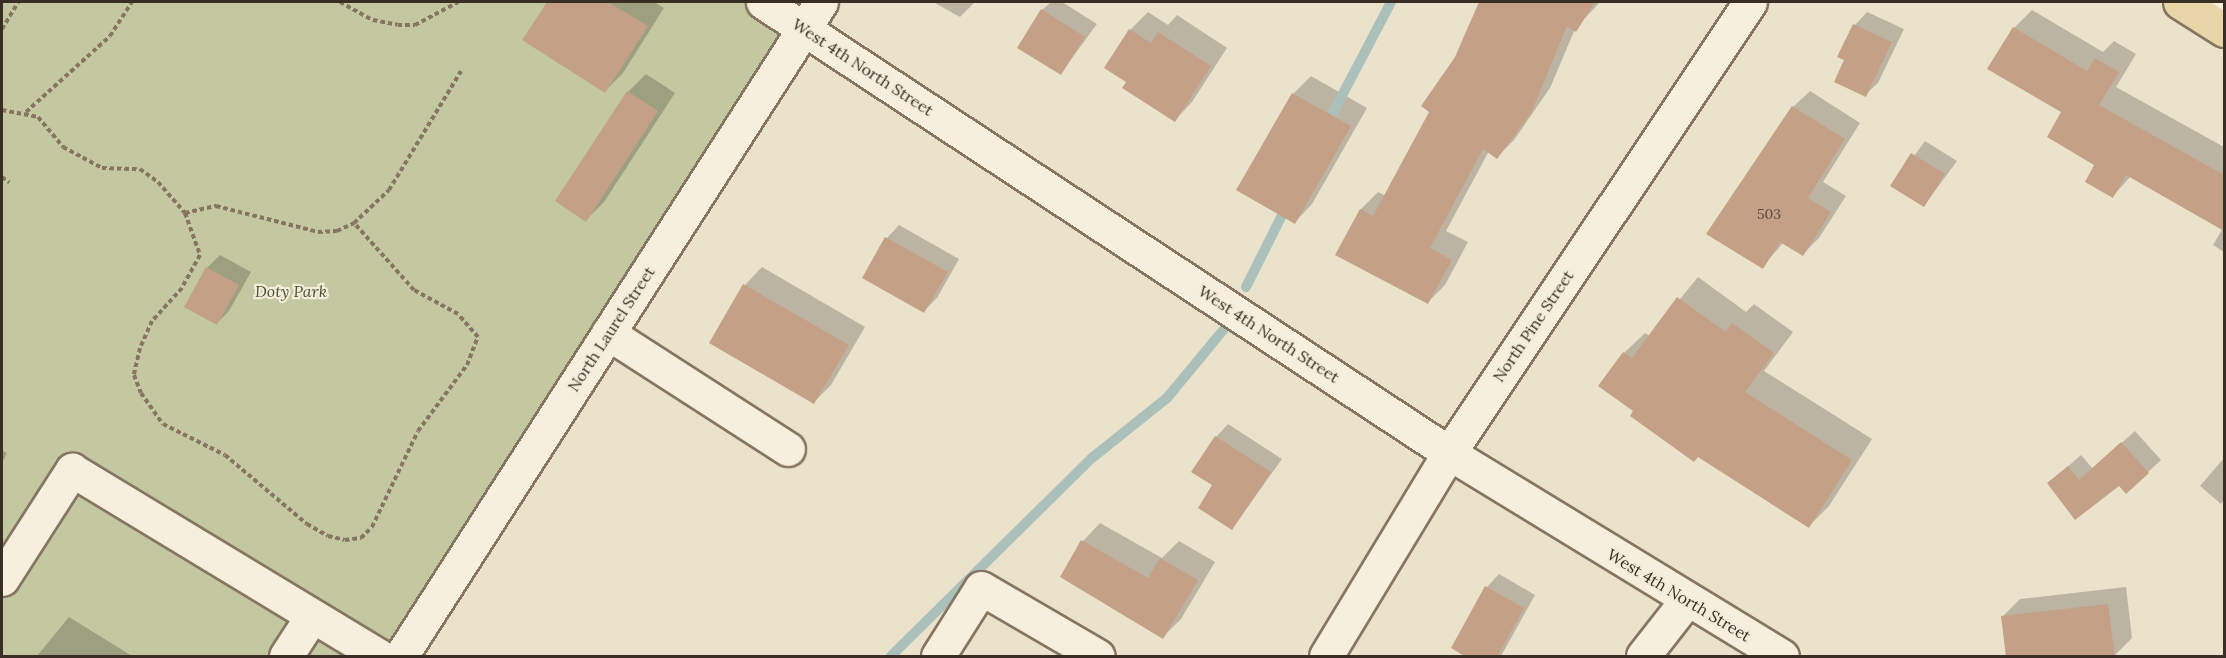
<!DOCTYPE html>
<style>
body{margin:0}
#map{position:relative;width:2226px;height:658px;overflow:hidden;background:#ebe2cc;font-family:Lora,serif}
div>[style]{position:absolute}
.green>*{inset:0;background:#c3c8a0}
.shadow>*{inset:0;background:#0003}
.stream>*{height:10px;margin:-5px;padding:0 5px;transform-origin:5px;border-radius:5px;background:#abc0ba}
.building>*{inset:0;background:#c4a186}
.path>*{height:4px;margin-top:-2px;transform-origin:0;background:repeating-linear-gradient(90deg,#867661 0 4.5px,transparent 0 7.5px)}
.roads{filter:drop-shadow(2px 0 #867661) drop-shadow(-2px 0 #867661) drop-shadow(0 2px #867661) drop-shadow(0 -2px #867661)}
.minor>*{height:33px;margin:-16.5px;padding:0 16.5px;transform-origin:16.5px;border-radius:16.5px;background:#f6efde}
.major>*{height:33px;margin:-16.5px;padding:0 16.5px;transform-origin:16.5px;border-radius:16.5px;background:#e8d6a9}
span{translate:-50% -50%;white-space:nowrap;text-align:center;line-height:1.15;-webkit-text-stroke:4.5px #f3ecdb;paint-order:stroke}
.number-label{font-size:14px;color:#5b4b3c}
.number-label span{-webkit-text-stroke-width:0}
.street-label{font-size:16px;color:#382e23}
.park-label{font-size:16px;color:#48522c;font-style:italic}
.frame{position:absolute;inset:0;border:3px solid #382e23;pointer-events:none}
</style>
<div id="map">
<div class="green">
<div style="clip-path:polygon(2px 2px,763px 2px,804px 28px,401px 656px,2px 656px)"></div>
</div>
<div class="shadow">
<div style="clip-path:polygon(549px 2px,654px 2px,664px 8px,623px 73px,605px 91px,524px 40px)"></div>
<div style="clip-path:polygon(933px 2px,975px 2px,960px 17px)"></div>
<div style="clip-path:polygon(1051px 2px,1062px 2px,1097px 24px,1061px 73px,1042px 10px)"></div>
<div style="clip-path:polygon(1480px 2px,1600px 2px,1575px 29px,1550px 88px,1514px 140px,1497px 157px,1489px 151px,1446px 231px,1468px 242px,1445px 285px,1428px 302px,1337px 254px,1361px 209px,1378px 192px,1386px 196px,1431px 111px)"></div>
<div style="clip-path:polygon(2032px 10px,2103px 52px,2114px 41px,2136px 54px,2116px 87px,2224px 147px,2224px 252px,2213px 245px,2223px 228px,2131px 176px,2113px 196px,2014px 28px)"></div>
<div style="clip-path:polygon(1148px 12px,1168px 25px,1177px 15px,1227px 48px,1192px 102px,1175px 120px,1128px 82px,1130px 30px)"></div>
<div style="clip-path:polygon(1867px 12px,1904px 29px,1878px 83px,1865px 95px,1846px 59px,1839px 56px,1855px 25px)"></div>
<div style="clip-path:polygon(646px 74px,675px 93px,604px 202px,586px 220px,628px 92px)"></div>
<div style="clip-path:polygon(1311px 76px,1367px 108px,1312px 204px,1295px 222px,1238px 189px,1293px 94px)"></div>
<div style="clip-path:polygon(1810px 91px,1860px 123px,1823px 182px,1846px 196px,1819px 238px,1803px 254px,1784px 242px,1762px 267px,1708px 233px,1793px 107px)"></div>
<div style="clip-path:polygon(1925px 141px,1957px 161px,1924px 206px,1892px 186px)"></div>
<div style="clip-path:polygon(899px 225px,959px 259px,937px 298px,924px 311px,864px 277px,887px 238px)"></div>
<div style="clip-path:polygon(220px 255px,251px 272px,229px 311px,216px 324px,186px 306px,207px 268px)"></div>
<div style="clip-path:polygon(762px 267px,865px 327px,831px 385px,814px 402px,745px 285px)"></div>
<div style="clip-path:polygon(1698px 277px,1746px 312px,1754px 304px,1793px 332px,1764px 371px,1872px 439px,1829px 506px,1809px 526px,1636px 411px,1624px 353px,1645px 333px,1650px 336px)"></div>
<div style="clip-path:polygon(1228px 424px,1282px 459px,1232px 529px,1214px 485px,1216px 437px)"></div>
<div style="clip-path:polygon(2135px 431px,2161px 460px,2148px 472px,2119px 484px,2049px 483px,2081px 455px,2093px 469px)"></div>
<div style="clip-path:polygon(2px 450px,7px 453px,2px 463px)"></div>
<div style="clip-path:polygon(2224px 458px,2224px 500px,2221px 504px,2200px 486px)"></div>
<div style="clip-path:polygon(1100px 523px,1162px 558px,1179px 541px,1215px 562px,1181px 619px,1163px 637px,1062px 576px,1083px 541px)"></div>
<div style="clip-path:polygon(1499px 574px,1535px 595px,1501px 656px,1469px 656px,1453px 648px,1487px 587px)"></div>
<div style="clip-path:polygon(2126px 587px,2132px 638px,2114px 656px,2002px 617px,2020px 599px)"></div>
<div style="clip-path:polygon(69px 617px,132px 656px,37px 656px)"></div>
</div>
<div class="stream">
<div style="left:1326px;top:126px;width:140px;rotate:-62.3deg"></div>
<div style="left:1246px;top:287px;width:92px;rotate:-63.4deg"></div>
<div style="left:891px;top:656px;width:282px;rotate:-44.6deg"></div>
<div style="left:1092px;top:458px;width:96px;rotate:-38.7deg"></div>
<div style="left:1167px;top:398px;width:89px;rotate:-50.4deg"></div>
</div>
<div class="building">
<div style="clip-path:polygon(547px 2px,608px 2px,648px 26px,605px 93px,522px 40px)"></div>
<div style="clip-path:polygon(1479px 2px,1595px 2px,1576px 32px,1567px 26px,1531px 113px,1497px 159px,1483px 149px,1430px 248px,1452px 260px,1428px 304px,1335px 255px,1360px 209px,1373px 216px,1429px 112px,1421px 106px,1455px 57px)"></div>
<div style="clip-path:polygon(1041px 9px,1085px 37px,1061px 75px,1017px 48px)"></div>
<div style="clip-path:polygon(1853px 24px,1892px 42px,1866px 97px,1834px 82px,1844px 60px,1837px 57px)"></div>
<div style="clip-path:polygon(2013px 27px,2087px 71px,2095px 58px,2119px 72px,2099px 105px,2224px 175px,2224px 231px,2126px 175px,2113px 198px,2085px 182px,2094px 165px,2047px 137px,2061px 112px,1987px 69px)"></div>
<div style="clip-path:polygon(1129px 29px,1151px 43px,1158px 32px,1211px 66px,1175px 122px,1122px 88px,1126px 82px,1104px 68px)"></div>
<div style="clip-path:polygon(627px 91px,658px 111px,586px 222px,555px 201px)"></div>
<div style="clip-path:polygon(1292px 93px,1351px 126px,1295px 224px,1236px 190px)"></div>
<div style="clip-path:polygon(1792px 106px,1845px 139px,1808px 198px,1831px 212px,1803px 256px,1780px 242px,1763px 269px,1706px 234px)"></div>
<div style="clip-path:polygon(1911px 153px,1945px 174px,1924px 207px,1890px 186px)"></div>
<div style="clip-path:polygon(885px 237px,948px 272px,924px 313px,862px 278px)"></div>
<div style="clip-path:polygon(206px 267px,239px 285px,217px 325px,184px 307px)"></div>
<div style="clip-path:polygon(743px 284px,849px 345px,814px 404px,709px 343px)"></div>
<div style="clip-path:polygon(1677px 297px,1726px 332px,1732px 323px,1774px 353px,1745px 392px,1852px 460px,1809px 528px,1698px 457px,1694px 462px,1630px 416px,1633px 411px,1598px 386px,1623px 352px,1632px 358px)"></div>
<div style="clip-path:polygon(1215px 436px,1271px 472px,1232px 530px,1198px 508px,1212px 485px,1191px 472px)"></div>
<div style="clip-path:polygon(2121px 442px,2149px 473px,2126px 494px,2119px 486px,2075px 520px,2047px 483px,2068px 466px,2079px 480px)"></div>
<div style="clip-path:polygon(1081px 540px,1148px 578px,1160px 558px,1198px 580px,1163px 639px,1060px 577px)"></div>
<div style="clip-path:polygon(1485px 586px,1524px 608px,1497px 657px,1466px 657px,1451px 648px)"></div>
<div style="clip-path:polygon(2108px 604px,2115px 657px,2006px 657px,2001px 616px)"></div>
</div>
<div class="path">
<div style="left:340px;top:2px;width:38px;rotate:29deg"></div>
<div style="left:373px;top:20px;width:25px;rotate:11deg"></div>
<div style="left:398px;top:25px;width:17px"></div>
<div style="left:415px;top:25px;width:49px;rotate:-28.1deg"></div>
<div style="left:2px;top:29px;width:31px;rotate:-59deg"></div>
<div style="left:2px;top:110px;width:37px;rotate:11deg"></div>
<div style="left:38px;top:117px;width:39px;rotate:50deg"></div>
<div style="left:63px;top:147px;width:44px;rotate:28.3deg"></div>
<div style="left:102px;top:168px;width:38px;rotate:2deg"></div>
<div style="left:140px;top:169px;width:22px;rotate:36deg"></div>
<div style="left:158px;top:182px;width:41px;rotate:48.9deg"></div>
<div style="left:185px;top:213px;width:45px;rotate:70.3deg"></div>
<div style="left:200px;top:255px;width:38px;rotate:119deg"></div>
<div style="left:182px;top:288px;width:45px;rotate:132.3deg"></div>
<div style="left:152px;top:321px;width:30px;rotate:114deg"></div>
<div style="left:140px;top:348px;width:28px;rotate:103deg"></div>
<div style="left:134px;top:375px;width:19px;rotate:69deg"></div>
<div style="left:141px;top:393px;width:38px;rotate:55deg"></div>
<div style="left:163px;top:424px;width:69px;rotate:26.6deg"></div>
<div style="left:225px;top:455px;width:107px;rotate:40.1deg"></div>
<div style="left:307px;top:524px;width:24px;rotate:30deg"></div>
<div style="left:328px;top:536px;width:17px;rotate:13deg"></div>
<div style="left:345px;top:540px;width:16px;rotate:-7deg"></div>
<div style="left:361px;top:538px;width:16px;rotate:-45deg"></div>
<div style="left:372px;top:527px;width:106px;rotate:-64.4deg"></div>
<div style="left:418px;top:431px;width:82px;rotate:-53.4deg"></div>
<div style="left:467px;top:365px;width:30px;rotate:-69deg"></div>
<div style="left:478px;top:337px;width:30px;rotate:-131deg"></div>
<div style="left:458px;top:314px;width:50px;rotate:-151.4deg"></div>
<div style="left:414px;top:290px;width:90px;rotate:-131.8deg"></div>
<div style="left:26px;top:112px;width:113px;rotate:-42.1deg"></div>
<div style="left:110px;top:36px;width:40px;rotate:-57.1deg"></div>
<div style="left:2px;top:177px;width:9px;rotate:36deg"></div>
<div style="left:185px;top:213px;width:32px;rotate:-13deg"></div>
<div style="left:216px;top:206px;width:105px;rotate:14.3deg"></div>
<div style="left:318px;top:232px;width:19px;rotate:-3deg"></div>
<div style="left:337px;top:231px;width:19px;rotate:-25deg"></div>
<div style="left:354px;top:223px;width:48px;rotate:-43.3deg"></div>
<div style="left:389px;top:190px;width:139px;rotate:-58.8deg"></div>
</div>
<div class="roads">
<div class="minor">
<div style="left:763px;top:2px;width:821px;rotate:33.32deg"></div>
<div style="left:1449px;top:453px;width:390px;rotate:31.4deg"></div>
<div style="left:2212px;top:22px;width:22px;rotate:-58deg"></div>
<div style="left:608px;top:333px;width:214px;rotate:32.8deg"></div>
<div style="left:2px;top:579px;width:130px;rotate:-57.3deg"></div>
<div style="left:72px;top:470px;width:359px;rotate:31.2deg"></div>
<div style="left:286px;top:656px;width:48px;rotate:-57deg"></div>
<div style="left:401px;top:656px;width:777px;rotate:-57.29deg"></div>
<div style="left:938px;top:656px;width:80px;rotate:-57.7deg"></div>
<div style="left:981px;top:588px;width:135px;rotate:30.2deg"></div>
<div style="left:1326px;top:656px;width:237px;rotate:-58.8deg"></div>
<div style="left:1449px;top:453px;width:542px;rotate:-56.28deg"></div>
<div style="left:1643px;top:656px;width:70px;rotate:-52deg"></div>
</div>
<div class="major">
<div style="left:2180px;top:2px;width:52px;rotate:32.5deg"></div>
</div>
</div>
<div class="number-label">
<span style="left:1769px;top:214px">503</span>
</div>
<div class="street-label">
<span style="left:863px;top:67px;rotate:33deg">West 4th North Street</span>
<span style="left:1533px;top:326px;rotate:-56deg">North Pine Street</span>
<span style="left:611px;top:329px;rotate:-57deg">North Laurel Street</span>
<span style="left:1269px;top:334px;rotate:33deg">West 4th North Street</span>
<span style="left:1679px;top:595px;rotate:31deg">West 4th North Street</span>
</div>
<div class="park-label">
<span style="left:291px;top:291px">Doty Park</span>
</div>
<div class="frame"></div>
</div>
